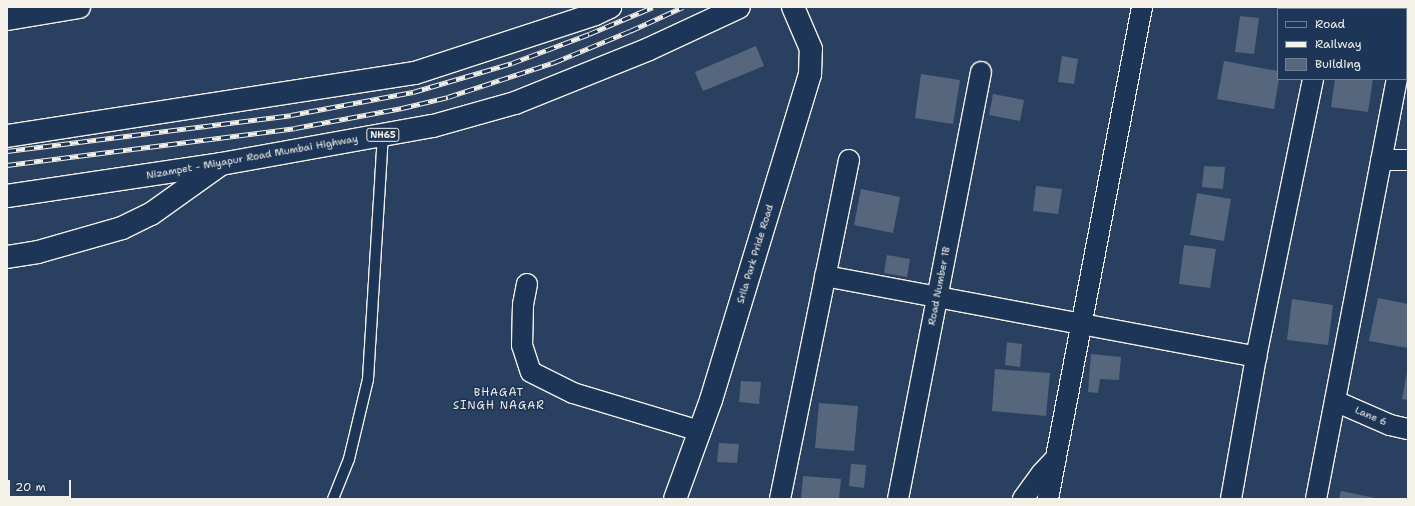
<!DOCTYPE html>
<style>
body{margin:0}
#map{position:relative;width:1415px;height:506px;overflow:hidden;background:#2a4060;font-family:"Shantell Sans",sans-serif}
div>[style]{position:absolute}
.building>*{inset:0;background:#56677d}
.roads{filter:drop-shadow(1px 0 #f4f1e8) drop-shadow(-1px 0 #f4f1e8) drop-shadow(0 1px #f4f1e8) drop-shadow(0 -1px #f4f1e8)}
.lane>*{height:10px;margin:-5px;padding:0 5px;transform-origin:5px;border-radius:5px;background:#1d3557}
.street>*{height:20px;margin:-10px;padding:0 10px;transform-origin:10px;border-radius:10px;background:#1d3557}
.secondary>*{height:22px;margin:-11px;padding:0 11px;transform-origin:11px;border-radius:11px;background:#1d3557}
.highway>*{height:22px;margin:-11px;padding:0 11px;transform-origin:11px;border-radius:11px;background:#1d3557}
.rail>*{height:4.5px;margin-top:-2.25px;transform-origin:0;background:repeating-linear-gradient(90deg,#1d3557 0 9px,#f4f1e8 0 18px);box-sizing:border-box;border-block:1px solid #f4f1e8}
span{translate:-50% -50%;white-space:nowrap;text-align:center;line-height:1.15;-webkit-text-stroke:3.5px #1d3557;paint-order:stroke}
.shield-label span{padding:1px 3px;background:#1d3557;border:1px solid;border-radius:3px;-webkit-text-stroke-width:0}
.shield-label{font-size:9px;color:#f4f1e8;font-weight:700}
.street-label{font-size:10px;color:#f4f1e8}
.neighbourhood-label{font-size:11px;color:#f4f1e8;letter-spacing:1px}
.frame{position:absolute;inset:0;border:8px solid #f4f1e8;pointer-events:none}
.legend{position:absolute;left:1277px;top:8px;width:130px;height:72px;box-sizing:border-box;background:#1d3557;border:1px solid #738091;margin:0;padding:5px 7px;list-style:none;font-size:12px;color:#f4f1e8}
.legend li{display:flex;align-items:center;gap:8px;height:20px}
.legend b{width:20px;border:1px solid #738091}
.scale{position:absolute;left:8px;top:480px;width:63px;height:18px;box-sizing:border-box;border:2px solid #f4f1e8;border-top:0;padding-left:5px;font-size:12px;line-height:14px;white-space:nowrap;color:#f4f1e8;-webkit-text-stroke:3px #1d3557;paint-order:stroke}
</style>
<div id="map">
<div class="building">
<div style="clip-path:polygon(1240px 16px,1259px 18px,1254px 54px,1235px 52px)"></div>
<div style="clip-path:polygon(756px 46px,764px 66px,703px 91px,695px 72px)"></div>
<div style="clip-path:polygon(1062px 56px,1078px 59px,1074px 84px,1058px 82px)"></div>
<div style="clip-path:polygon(1224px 61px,1278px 71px,1278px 79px,1279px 79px,1274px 109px,1217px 99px)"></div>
<div style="clip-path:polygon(921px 74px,960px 80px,953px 124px,915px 118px)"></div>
<div style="clip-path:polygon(1335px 79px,1373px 79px,1368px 112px,1331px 107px)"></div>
<div style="clip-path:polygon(993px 94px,1024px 100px,1020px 121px,989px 115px)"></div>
<div style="clip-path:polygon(1204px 166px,1225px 167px,1223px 189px,1202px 187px)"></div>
<div style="clip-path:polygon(1036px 186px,1062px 189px,1058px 214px,1033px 211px)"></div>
<div style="clip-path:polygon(861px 189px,900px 197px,893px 233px,854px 225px)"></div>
<div style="clip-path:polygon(1197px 193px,1231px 199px,1224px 241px,1190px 235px)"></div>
<div style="clip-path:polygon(1184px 245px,1216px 249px,1210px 288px,1179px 284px)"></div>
<div style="clip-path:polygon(887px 255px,910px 259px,907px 277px,884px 273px)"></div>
<div style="clip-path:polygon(1378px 298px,1408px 304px,1408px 348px,1369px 341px)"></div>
<div style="clip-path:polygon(1292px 299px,1333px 305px,1328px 345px,1287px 340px)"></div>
<div style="clip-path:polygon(1007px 342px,1022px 344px,1020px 367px,1005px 365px)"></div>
<div style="clip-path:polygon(1091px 354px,1121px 357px,1119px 380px,1100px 379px,1098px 393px,1088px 392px)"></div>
<div style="clip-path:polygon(995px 369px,1050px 373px,1046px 416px,992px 411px)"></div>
<div style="clip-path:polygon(1407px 372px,1408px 372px,1408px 400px,1402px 399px)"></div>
<div style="clip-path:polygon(741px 381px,761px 382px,759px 404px,739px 402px)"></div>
<div style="clip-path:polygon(819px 403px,858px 406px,854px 451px,815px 448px)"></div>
<div style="clip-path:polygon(719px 443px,739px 444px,737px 463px,717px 462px)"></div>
<div style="clip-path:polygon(851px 464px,866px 465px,864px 488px,849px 486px)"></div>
<div style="clip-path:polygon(803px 476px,841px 479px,839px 499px,801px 499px)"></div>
<div style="clip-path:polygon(1341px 491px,1375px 498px,1375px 499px,1339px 499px)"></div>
</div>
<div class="roads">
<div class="lane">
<div style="left:333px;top:499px;width:43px;rotate:-68.2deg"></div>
<div style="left:349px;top:459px;width:82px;rotate:-76.6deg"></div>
<div style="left:368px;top:379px;width:244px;rotate:-86.5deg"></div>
</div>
<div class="street">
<div style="left:1328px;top:9px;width:2px;rotate:-90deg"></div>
<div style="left:1406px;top:33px;width:10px;rotate:-79deg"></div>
<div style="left:1381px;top:160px;width:27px"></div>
<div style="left:825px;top:276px;width:439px;rotate:10.6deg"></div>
<div style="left:527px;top:284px;width:21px;rotate:101deg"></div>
<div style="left:523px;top:305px;width:40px;rotate:91.4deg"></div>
<div style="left:522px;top:345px;width:28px;rotate:72deg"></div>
<div style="left:531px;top:372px;width:47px;rotate:26.6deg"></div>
<div style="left:573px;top:393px;width:133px;rotate:16.7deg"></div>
<div style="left:1335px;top:401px;width:60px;rotate:23.6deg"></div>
<div style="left:1390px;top:425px;width:18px;rotate:13deg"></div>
<div style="left:780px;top:499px;width:346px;rotate:-78.5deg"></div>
<div style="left:898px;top:499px;width:435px;rotate:-79deg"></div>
<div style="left:1023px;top:499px;width:31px;rotate:-54deg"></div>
<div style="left:1041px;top:474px;width:22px;rotate:-47deg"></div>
<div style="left:1048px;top:499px;width:501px;rotate:-79.18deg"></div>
<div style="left:1231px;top:499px;width:144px;rotate:-80deg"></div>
<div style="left:1256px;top:357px;width:284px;rotate:-78.4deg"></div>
<div style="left:1316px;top:499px;width:428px;rotate:-79.1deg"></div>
</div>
<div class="secondary">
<div style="left:7px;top:19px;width:73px;rotate:-9.5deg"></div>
<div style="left:7px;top:257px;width:31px;rotate:-9deg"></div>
<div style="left:38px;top:252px;width:87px;rotate:-15.9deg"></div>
<div style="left:122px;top:228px;width:32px;rotate:-26deg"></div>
<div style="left:151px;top:214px;width:86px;rotate:-35.5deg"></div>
<div style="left:675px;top:499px;width:105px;rotate:-70deg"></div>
<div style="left:711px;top:400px;width:341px;rotate:-73.1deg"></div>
<div style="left:810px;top:74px;width:25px;rotate:-88deg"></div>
<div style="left:811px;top:49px;width:46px;rotate:-113.2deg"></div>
</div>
<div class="highway">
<div style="left:7px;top:136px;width:413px;rotate:-8.8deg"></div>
<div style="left:415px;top:73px;width:189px;rotate:-18.1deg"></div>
<div style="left:595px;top:14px;width:17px;rotate:-25deg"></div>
<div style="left:7px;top:196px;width:216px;rotate:-8.5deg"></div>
<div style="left:221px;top:164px;width:215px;rotate:-10.2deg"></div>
<div style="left:433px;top:126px;width:85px;rotate:-15.7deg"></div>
<div style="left:515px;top:103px;width:144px;rotate:-21.9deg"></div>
<div style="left:649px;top:49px;width:99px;rotate:-25deg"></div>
</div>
</div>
<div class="rail">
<div style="left:7px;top:151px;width:286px;rotate:-7.2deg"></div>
<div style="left:291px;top:115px;width:124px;rotate:-10.7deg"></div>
<div style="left:413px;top:92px;width:103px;rotate:-16.3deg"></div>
<div style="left:512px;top:63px;width:82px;rotate:-20.6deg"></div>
<div style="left:589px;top:34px;width:69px;rotate:-22.9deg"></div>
<div style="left:7px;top:165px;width:290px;rotate:-7.3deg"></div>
<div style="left:295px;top:128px;width:109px;rotate:-10.6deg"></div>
<div style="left:402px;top:108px;width:47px;rotate:-13.4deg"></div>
<div style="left:448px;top:97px;width:113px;rotate:-18.1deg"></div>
<div style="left:555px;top:62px;width:81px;rotate:-22.5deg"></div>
<div style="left:630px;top:31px;width:58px;rotate:-24.4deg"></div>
</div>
<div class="shield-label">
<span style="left:383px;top:135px">NH65</span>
</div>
<div class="street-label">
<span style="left:252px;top:157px;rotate:-10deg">Nizampet - Miyapur Road Mumbai Highway</span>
<span style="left:755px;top:254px;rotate:-73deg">Srila Park Pride Road</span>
<span style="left:939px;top:286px;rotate:-79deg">Road Number 1B</span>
<span style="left:1371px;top:416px;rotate:23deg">Lane 6</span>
</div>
<div class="neighbourhood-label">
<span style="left:499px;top:400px">BHAGAT<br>SINGH NAGAR</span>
</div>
<div class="frame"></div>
<ul class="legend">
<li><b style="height:5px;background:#1d3557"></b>Road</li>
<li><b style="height:5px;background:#f4f1e8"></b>Railway</li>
<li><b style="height:11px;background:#56677d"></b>Building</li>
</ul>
<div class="scale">20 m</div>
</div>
